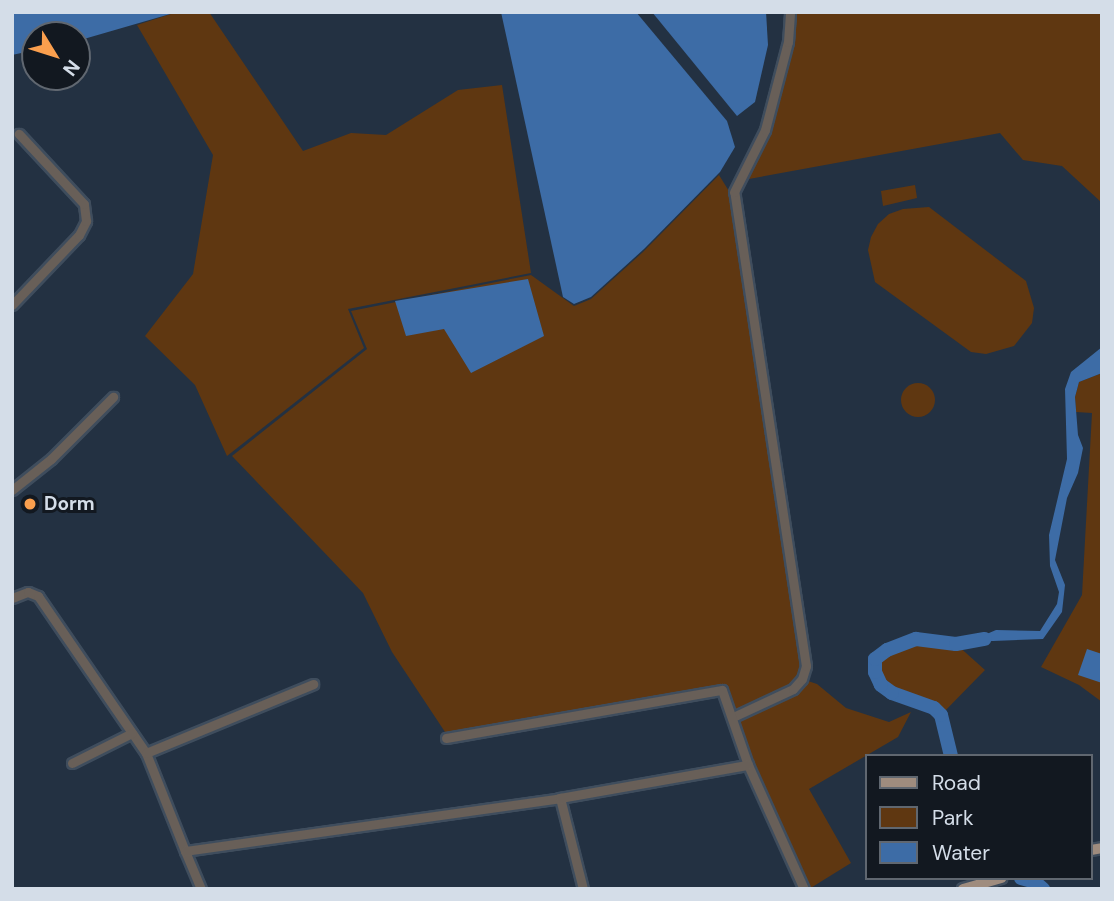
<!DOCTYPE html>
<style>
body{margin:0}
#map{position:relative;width:1114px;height:901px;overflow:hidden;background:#233142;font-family:"DM Sans",sans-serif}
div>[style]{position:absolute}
.green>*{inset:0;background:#5f3711}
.round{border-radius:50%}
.water>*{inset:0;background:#3d6ca6}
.river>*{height:14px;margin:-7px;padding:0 7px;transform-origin:7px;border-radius:7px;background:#3d6ca6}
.roads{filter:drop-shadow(2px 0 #3f4d5d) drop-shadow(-2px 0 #3f4d5d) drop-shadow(0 2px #3f4d5d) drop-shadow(0 -2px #3f4d5d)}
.minor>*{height:9px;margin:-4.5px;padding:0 4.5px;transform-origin:4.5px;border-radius:4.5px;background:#685f58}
.major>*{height:10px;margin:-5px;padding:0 5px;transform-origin:5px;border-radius:5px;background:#9f8c7e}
.dots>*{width:19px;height:19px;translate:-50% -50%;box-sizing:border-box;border:4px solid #121820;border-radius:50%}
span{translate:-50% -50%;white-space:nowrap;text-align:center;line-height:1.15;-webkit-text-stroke:6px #121820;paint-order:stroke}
.poi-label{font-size:19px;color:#d4dde8;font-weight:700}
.left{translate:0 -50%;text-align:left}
.frame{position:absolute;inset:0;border:14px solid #d4dde8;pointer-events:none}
.legend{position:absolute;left:865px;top:754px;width:228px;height:126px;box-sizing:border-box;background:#121820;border:2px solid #606770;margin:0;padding:9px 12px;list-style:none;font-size:21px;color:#d4dde8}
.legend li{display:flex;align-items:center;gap:14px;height:35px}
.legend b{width:35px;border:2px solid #606770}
.north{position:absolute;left:21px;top:21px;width:70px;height:70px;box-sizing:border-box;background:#121820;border:2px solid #606770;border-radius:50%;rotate:128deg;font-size:19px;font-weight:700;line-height:28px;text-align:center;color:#d4dde8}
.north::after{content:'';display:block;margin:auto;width:24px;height:32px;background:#fa9f4e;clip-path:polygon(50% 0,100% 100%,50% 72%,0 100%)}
</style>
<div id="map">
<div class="green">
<div style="clip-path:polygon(177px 12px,209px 12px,303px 151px,351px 133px,386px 135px,458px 90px,502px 85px,531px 273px,348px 309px,364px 348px,227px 456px,195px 385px,145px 336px,193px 274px,213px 155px,137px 25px)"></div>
<div style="clip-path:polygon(790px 12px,1102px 12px,1102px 203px,1062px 166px,1023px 160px,1000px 133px,738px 181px,765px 130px)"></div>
<div style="clip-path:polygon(719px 175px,732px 196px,803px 664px,799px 676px,790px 686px,731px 714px,720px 687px,447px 735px,392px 652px,363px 593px,232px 456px,367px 349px,351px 311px,531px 275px,574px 306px,591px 299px,643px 252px)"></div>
<div style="clip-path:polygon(915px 185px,917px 198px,883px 206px,881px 191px)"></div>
<div style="clip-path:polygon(929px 207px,1026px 281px,1034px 308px,1032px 323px,1014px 346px,986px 354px,971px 352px,875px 282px,868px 250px,871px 237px,878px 224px,889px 214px,903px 209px)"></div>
<div style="clip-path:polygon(1102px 373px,1102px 702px,1079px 685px,1041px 667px,1082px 595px,1092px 413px,1076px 412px,1075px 397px,1079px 382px)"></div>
<div class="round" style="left:901px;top:383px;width:34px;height:34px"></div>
<div style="clip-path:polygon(916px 639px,956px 644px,985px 670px,941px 715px,920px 701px,892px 693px,881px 685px,875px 672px,875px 659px,887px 650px)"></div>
<div style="clip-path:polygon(802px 679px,817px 684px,846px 708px,889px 722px,911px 712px,898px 737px,809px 789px,851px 863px,809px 889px,804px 889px,748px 765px,733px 717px)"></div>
</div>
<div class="water">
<div style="clip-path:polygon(12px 12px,177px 12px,77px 41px,77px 35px,35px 35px,35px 50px,12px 55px)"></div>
<div style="clip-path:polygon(501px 12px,636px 12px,727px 121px,735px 147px,720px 172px,644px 249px,591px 297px,574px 304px,563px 297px)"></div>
<div style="clip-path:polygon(652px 12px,766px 12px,768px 45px,755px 102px,737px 116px)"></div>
<div style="clip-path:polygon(528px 279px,544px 336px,471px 373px,444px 329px,406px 336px,395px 301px)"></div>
<div style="clip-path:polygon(1102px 347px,1102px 373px,1079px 382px,1075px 397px,1078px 435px,1083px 448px,1078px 473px,1067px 498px,1055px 560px,1065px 585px,1062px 612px,1043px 639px,968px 642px,996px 630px,1040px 631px,1057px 604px,1059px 592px,1050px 566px,1049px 535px,1067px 459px,1065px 389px,1071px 372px)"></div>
<div style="clip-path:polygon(1087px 649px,1102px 654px,1102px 683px,1078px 675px)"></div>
</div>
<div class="river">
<div style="left:951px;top:756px;width:42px;rotate:-103.7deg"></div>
<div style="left:941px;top:715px;width:10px;rotate:-135deg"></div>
<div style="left:934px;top:708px;width:45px;rotate:-160.3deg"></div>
<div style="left:892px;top:693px;width:14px;rotate:-144deg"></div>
<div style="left:881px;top:685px;width:14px;rotate:-115deg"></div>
<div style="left:875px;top:672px;width:13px;rotate:-90deg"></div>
<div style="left:875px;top:659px;width:15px;rotate:-37deg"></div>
<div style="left:887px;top:650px;width:31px;rotate:-21deg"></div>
<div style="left:916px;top:639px;width:40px;rotate:7.1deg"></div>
<div style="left:956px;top:644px;width:29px;rotate:-10deg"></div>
<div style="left:1021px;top:878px;width:15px;rotate:16deg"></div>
<div style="left:1035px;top:882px;width:11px;rotate:41deg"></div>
</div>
<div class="roads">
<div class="minor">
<div style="left:12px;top:305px;width:97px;rotate:-46.3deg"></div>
<div style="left:79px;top:235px;width:16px;rotate:-63deg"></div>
<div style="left:86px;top:221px;width:17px;rotate:-97deg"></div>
<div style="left:84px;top:204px;width:96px;rotate:-132.9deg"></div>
<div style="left:12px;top:490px;width:50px;rotate:-38.5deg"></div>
<div style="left:51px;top:459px;width:88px;rotate:-45deg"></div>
<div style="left:12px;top:598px;width:17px;rotate:-21deg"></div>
<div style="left:28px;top:592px;width:11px;rotate:22deg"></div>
<div style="left:38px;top:596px;width:191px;rotate:55.5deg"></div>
<div style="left:146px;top:753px;width:105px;rotate:68.3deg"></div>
<div style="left:733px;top:717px;width:66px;rotate:-25deg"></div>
<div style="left:793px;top:689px;width:13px;rotate:-48deg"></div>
<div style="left:802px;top:679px;width:14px;rotate:-73deg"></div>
<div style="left:806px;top:666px;width:479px;rotate:-98.6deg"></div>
<div style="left:734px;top:192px;width:69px;rotate:-63.4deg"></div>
<div style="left:765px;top:130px;width:91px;rotate:-75.4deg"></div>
<div style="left:788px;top:42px;width:30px;rotate:-86deg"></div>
<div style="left:446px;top:738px;width:280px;rotate:-9.9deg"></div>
<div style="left:722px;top:690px;width:79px;rotate:70.9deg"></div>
<div style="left:748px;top:765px;width:136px;rotate:65.7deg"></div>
<div style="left:146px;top:753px;width:181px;rotate:-22.4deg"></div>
<div style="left:72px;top:763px;width:67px;rotate:-26.6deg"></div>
<div style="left:560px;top:798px;width:94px;rotate:75.8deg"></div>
<div style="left:201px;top:889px;width:41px;rotate:-112.8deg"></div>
<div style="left:185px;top:851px;width:379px;rotate:-8deg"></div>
<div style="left:560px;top:798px;width:191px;rotate:-10deg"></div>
</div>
<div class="major">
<div style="left:1091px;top:850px;width:11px;rotate:-10deg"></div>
<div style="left:963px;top:889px;width:40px;rotate:-16deg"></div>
</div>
</div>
<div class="dots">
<div style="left:30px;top:504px;background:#fa9f4e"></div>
</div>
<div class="poi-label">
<span class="left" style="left:44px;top:504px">Dorm</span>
</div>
<div class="frame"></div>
<ul class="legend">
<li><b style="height:9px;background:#9f8c7e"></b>Road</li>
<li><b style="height:19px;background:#5f3711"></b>Park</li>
<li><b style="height:19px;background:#3d6ca6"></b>Water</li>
</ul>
<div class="north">N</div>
</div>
